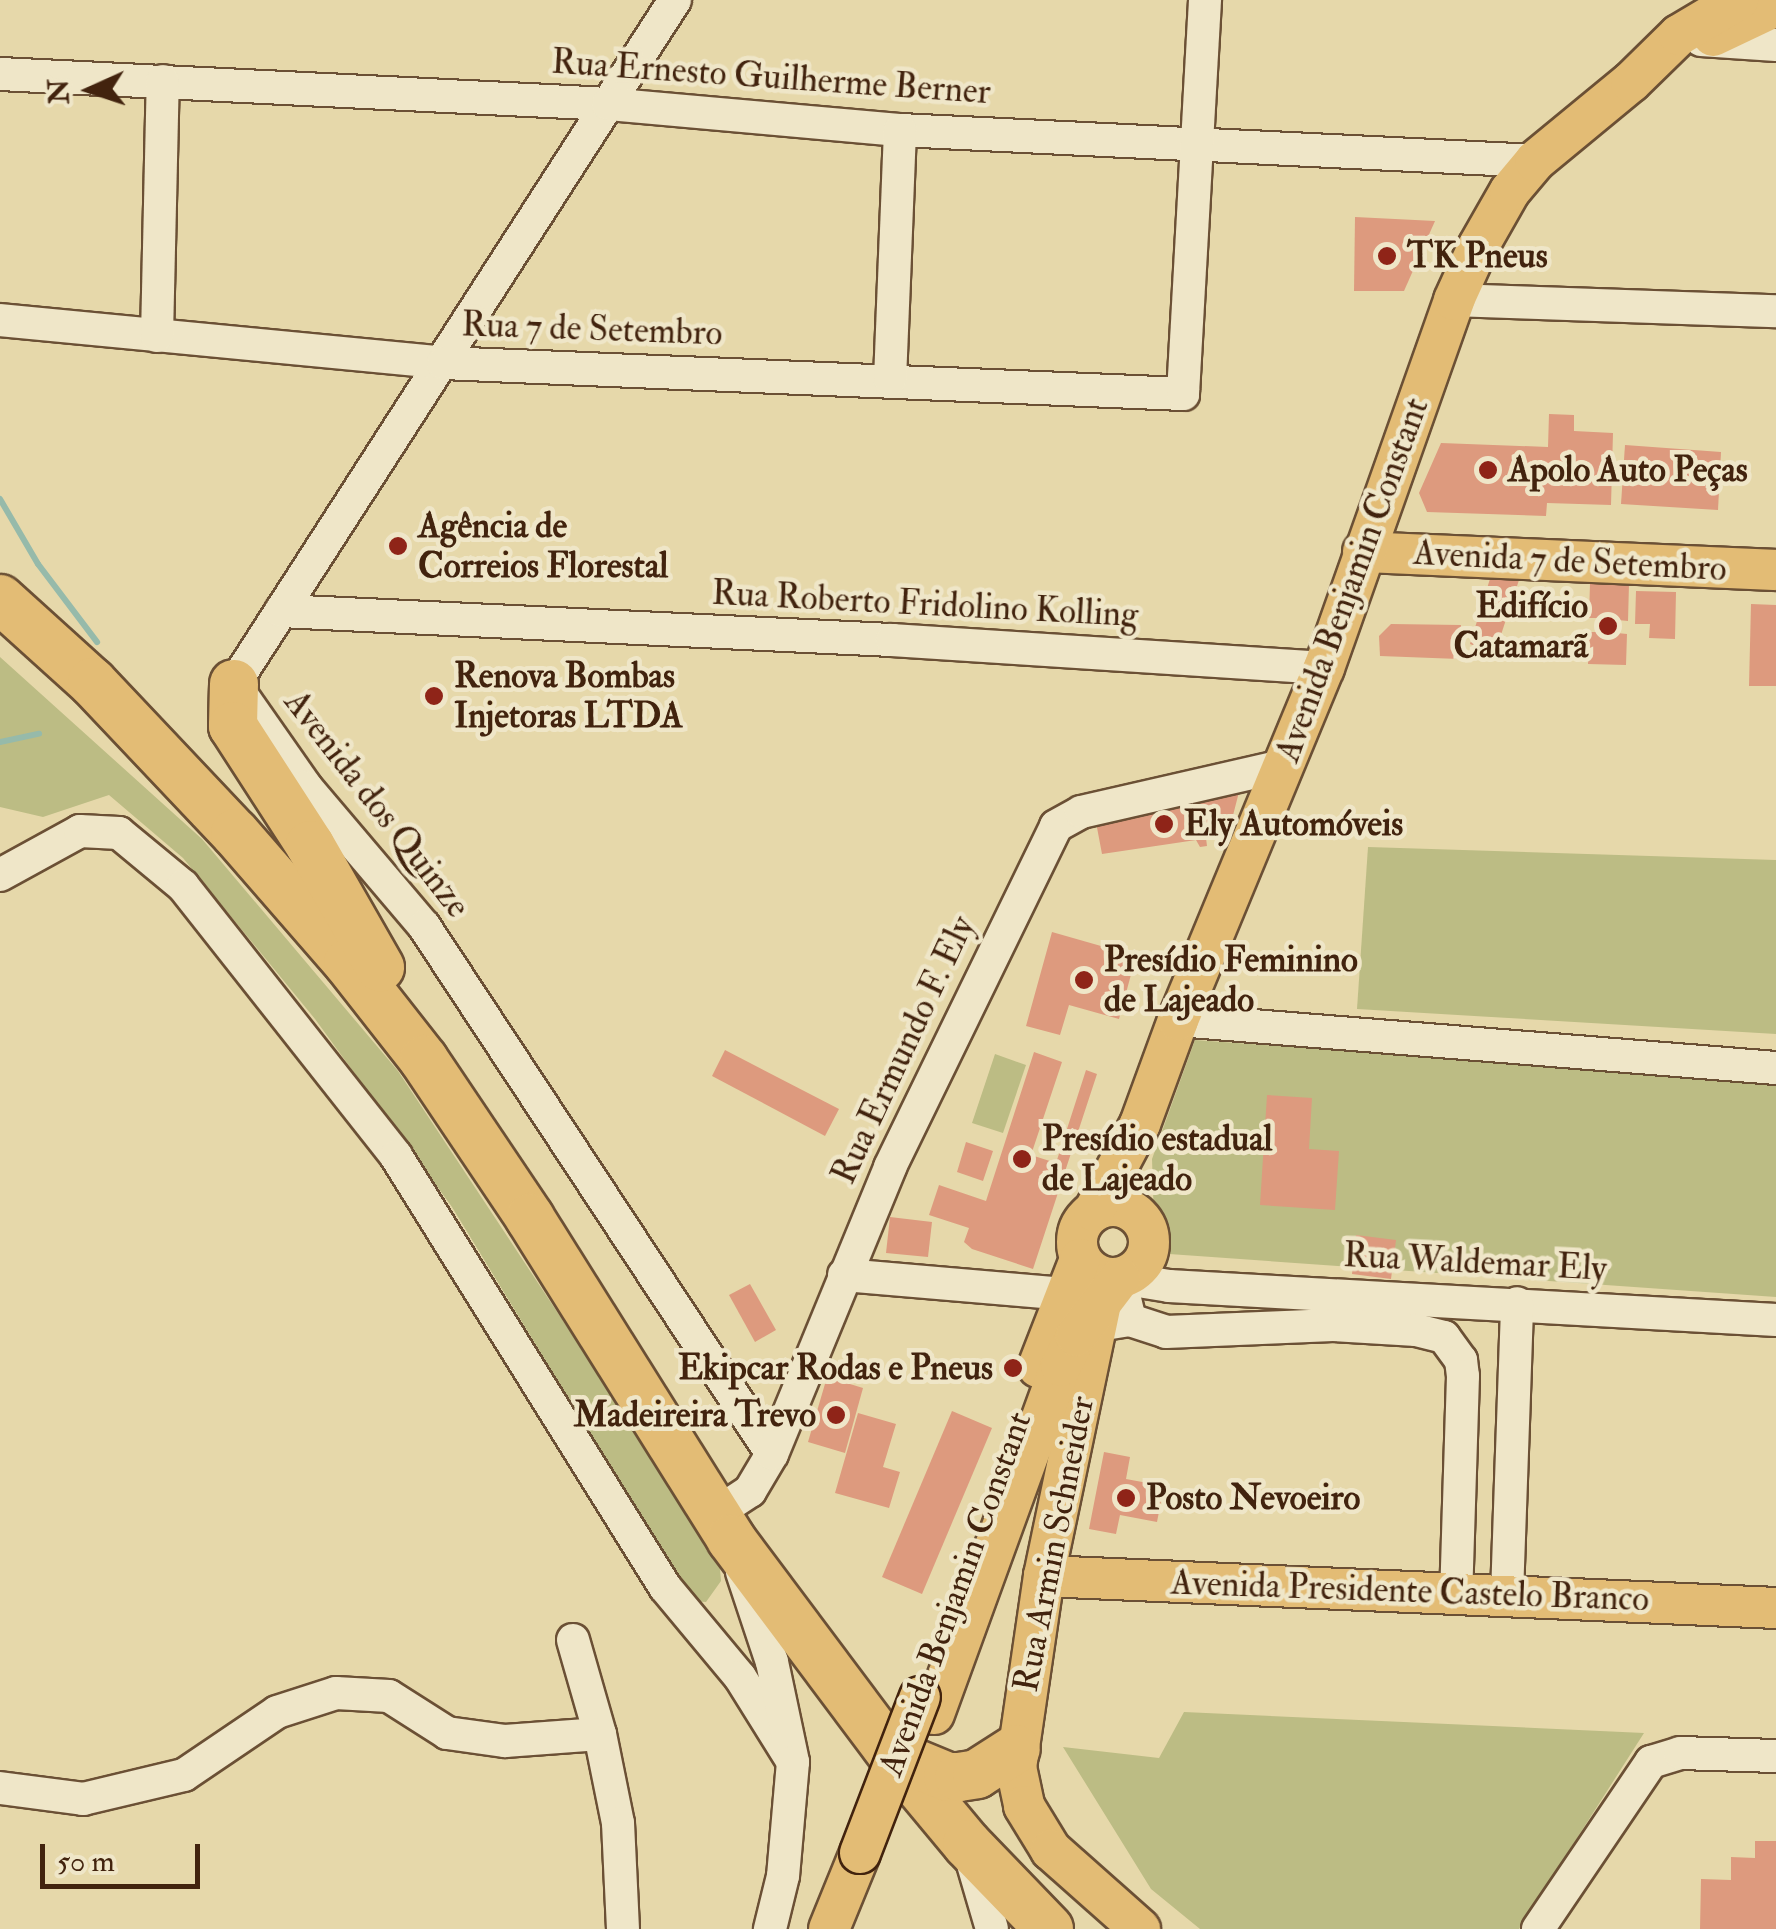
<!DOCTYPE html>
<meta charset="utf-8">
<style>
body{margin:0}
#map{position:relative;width:1776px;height:1929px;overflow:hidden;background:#e6d8aa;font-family:"IM FELL Double Pica",serif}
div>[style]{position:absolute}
.green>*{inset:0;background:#bcbc84}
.stream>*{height:6px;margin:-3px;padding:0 3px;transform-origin:3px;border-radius:3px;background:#96baaa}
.building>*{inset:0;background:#dd9a7e}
.roads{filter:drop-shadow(2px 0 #6b5035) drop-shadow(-2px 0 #6b5035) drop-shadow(0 2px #6b5035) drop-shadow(0 -2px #6b5035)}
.minor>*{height:32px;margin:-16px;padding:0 16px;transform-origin:16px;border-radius:16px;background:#efe6c8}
.major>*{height:40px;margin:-20px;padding:0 20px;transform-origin:20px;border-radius:20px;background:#e3bc75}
.major>.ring{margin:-20px;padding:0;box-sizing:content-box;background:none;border:40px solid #e3bc75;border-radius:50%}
.highway>*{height:48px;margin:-24px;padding:0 24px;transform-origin:24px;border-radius:24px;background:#e3bc75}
.bridges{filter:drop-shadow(2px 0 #42230e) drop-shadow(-2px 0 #42230e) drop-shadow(0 2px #42230e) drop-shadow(0 -2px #42230e)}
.major-bridge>*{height:40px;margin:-20px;padding:0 20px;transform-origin:20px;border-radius:20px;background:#e3bc75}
.dots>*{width:28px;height:28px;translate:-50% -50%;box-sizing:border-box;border:5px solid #efe6c8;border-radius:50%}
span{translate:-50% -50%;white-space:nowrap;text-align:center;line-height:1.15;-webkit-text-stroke:9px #efe6c8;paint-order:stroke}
.street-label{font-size:35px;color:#42230e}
.poi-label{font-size:35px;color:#42230e;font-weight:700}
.left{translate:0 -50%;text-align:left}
.right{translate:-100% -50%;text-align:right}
.north{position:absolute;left:40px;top:40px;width:100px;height:100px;-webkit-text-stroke:8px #efe6c8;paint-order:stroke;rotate:267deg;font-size:28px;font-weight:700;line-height:40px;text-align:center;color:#42230e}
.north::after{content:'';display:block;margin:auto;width:35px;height:45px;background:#42230e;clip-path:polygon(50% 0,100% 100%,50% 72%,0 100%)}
.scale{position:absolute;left:40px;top:1844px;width:160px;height:45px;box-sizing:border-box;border:5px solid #42230e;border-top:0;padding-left:12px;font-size:30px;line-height:35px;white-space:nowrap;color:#42230e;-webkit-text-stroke:8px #efe6c8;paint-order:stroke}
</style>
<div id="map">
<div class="green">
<div style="clip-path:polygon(0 657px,202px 839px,398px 1071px,719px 1557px,721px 1581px,706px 1602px,692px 1601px,452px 1207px,315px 1019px,183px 858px,109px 795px,43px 817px,0 807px)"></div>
<div style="clip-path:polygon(1368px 847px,1776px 860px,1776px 1034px,1357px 1009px)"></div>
<div style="clip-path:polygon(1195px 1040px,1776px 1081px,1776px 1297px,1155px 1253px,1152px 1159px)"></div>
<div style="clip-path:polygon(995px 1054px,1026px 1065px,1003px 1133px,972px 1123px)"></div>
<div style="clip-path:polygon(1184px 1712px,1644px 1733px,1519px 1929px,1200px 1929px,1151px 1889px,1063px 1747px,1159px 1758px)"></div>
</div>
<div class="stream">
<div style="left:0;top:499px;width:75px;rotate:59.7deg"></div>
<div style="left:38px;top:564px;width:98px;rotate:52.9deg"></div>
<div style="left:0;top:742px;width:40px;rotate:-12deg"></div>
</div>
<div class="building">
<div style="clip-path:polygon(1355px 217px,1435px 221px,1404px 291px,1354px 291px)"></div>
<div style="clip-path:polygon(1549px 414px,1574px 415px,1574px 431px,1613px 433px,1611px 505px,1547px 503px,1546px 516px,1427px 512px,1419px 493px,1441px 443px,1548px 447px)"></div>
<div style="clip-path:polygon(1625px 445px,1721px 452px,1718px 510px,1621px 504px)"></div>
<div style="clip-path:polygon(1493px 569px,1520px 577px,1495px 653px,1470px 644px)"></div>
<div style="clip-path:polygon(1590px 583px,1629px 584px,1628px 621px,1618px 620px,1617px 633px,1627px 634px,1626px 665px,1588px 664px,1589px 632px,1598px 632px,1598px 618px,1589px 618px)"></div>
<div style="clip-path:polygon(1636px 591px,1676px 592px,1675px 639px,1649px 638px,1650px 624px,1635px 624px)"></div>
<div style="clip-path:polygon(1751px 604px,1776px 605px,1776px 686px,1749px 686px)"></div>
<div style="clip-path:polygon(1391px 624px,1461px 625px,1459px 659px,1380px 656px,1379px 636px)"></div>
<div style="clip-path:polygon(1239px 792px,1229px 831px,1206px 838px,1207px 846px,1200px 847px,1196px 840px,1102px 854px,1095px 817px)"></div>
<div style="clip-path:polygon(1052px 932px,1136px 956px,1119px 1019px,1069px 1005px,1060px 1035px,1026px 1026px)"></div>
<div style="clip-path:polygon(725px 1050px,839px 1109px,825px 1136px,712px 1076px)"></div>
<div style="clip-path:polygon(1034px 1052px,1062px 1062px,1031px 1155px,1056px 1163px,1086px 1070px,1097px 1074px,1033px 1269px,972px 1249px,964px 1242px,969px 1228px,929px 1215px,939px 1185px,986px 1201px)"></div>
<div style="clip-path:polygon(1267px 1095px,1312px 1098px,1309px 1149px,1339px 1151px,1335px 1210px,1260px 1205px)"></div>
<div style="clip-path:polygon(966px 1142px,993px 1151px,983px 1181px,957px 1172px)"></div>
<div style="clip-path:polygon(890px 1217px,932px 1222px,928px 1257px,886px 1253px)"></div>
<div style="clip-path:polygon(1356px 1235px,1396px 1240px,1391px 1279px,1352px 1274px)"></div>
<div style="clip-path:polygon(750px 1284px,776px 1330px,755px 1342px,729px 1295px)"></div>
<div style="clip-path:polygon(827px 1377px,863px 1388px,845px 1453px,808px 1442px)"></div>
<div style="clip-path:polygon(952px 1411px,992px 1428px,922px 1594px,882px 1577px)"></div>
<div style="clip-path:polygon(858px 1413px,896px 1424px,883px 1467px,900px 1472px,889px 1508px,835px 1493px)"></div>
<div style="clip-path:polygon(1104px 1452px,1130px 1457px,1126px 1479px,1164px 1486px,1157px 1522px,1120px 1515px,1116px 1534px,1089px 1529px)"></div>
<div style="clip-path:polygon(1755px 1841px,1776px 1841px,1776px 1929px,1700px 1929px,1701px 1879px,1731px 1880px,1731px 1857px,1755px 1858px)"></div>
</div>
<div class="roads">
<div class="minor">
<div style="left:675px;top:0;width:814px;rotate:122.81deg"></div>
<div style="left:234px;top:684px;width:126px;rotate:55deg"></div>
<div style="left:306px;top:787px;width:182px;rotate:49.7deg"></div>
<div style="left:424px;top:926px;width:632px;rotate:56.61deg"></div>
<div style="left:1701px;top:40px;width:75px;rotate:3.8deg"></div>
<div style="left:0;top:74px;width:609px;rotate:2.82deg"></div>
<div style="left:608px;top:104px;width:293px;rotate:5.1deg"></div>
<div style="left:900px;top:130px;width:636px;rotate:2.79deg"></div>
<div style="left:1454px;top:300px;width:322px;rotate:2deg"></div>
<div style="left:0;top:320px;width:445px;rotate:5.5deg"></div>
<div style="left:443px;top:363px;width:741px;rotate:2.4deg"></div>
<div style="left:1183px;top:394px;width:395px;rotate:-86.8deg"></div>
<div style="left:157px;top:336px;width:255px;rotate:-88.7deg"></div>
<div style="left:890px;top:380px;width:250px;rotate:-87.7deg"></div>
<div style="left:281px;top:611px;width:612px;rotate:2.72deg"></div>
<div style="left:892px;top:640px;width:433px;rotate:3.7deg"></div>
<div style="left:0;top:875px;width:91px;rotate:-28.8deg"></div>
<div style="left:80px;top:831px;width:39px;rotate:3deg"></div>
<div style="left:119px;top:833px;width:83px;rotate:39.6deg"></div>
<div style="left:183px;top:886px;width:344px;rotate:51.7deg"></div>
<div style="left:396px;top:1156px;width:508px;rotate:58.03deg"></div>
<div style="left:665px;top:1587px;width:117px;rotate:50.2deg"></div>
<div style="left:740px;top:1677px;width:100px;rotate:58.1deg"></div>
<div style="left:1178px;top:1020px;width:600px;rotate:4.59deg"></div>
<div style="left:844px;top:1275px;width:221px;rotate:4.9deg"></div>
<div style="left:1130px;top:1320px;width:43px;rotate:-103.4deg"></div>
<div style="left:1120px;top:1278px;width:50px;rotate:9.3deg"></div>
<div style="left:1169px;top:1286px;width:608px;rotate:3.21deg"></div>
<div style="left:1111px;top:1323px;width:19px;rotate:-9deg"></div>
<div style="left:1130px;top:1320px;width:38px;rotate:18deg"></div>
<div style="left:1166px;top:1332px;width:167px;rotate:-2.4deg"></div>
<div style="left:1333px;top:1325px;width:83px;rotate:3.4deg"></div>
<div style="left:1416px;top:1330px;width:29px;rotate:14deg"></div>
<div style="left:1444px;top:1337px;width:29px;rotate:54deg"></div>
<div style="left:1461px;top:1360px;width:16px;rotate:83deg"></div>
<div style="left:1463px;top:1376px;width:217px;rotate:91.8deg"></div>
<div style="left:715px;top:1514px;width:42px;rotate:-33.3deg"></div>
<div style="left:750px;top:1491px;width:43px;rotate:-59.3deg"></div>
<div style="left:772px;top:1454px;width:310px;rotate:-67.6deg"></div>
<div style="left:890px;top:1167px;width:379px;rotate:-64deg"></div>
<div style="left:1056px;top:826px;width:29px;rotate:-29deg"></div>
<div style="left:1081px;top:812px;width:210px;rotate:-12.9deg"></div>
<div style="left:742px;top:1572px;width:95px;rotate:71.6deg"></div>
<div style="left:772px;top:1662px;width:102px;rotate:78.1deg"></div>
<div style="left:793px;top:1762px;width:114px;rotate:95deg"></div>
<div style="left:783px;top:1876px;width:55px;rotate:103.8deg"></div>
<div style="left:1507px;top:1595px;width:292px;rotate:-88deg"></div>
<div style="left:573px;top:1640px;width:98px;rotate:74deg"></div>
<div style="left:600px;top:1734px;width:91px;rotate:78.6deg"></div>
<div style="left:618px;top:1823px;width:106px;rotate:87.3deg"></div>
<div style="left:0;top:1788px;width:84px;rotate:7.5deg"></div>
<div style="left:83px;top:1799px;width:104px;rotate:-13.4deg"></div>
<div style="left:184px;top:1775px;width:112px;rotate:-34.1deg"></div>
<div style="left:277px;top:1712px;width:62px;rotate:-17.9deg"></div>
<div style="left:336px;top:1693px;width:53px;rotate:3.2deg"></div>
<div style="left:389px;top:1696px;width:69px;rotate:32.5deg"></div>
<div style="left:447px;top:1733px;width:59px;rotate:7.9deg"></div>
<div style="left:505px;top:1741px;width:95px;rotate:-4.2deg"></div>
<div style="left:968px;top:1847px;width:85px;rotate:73.7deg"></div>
<div style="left:1538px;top:1929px;width:202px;rotate:-55.9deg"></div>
<div style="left:1651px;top:1762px;width:30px;rotate:-17deg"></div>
<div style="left:1680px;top:1753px;width:96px;rotate:1.8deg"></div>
</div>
<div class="major">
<div style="left:1713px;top:36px;width:70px;rotate:-25.5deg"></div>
<div style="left:1363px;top:552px;width:413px;rotate:2.5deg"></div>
<div class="ring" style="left:1077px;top:1206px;width:32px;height:32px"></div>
<div style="left:1094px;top:1211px;width:98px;rotate:-62.1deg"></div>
<div style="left:1140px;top:1124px;width:111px;rotate:-69.9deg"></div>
<div style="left:1178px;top:1020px;width:381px;rotate:-67.5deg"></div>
<div style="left:1324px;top:668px;width:390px;rotate:-70.5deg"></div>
<div style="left:1454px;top:300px;width:58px;rotate:-65.6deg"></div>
<div style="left:1478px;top:247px;width:64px;rotate:-60.3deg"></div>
<div style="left:1510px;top:191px;width:39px;rotate:-50deg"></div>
<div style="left:1535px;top:161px;width:124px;rotate:-39.5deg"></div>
<div style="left:1631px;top:82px;width:67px;rotate:-44.4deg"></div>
<div style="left:1679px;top:35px;width:69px;rotate:-30.7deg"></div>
<div style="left:1100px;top:1308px;width:274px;rotate:101.8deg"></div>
<div style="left:1044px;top:1576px;width:193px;rotate:98.3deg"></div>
<div style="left:1016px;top:1767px;width:40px;rotate:78deg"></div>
<div style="left:1024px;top:1806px;width:52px;rotate:58.5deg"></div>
<div style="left:1051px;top:1850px;width:119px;rotate:41.6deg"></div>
<div style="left:1038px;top:1367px;width:116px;rotate:-68.7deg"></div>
<div style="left:1044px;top:1576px;width:733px;rotate:2.5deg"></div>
<div style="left:934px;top:1714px;width:370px;rotate:-70deg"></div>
<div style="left:1061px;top:1366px;width:34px;rotate:-63deg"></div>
<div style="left:1076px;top:1336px;width:73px;rotate:-52.8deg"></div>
<div style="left:829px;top:1929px;width:82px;rotate:-67.8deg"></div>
</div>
<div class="highway">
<div style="left:0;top:599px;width:124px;rotate:42.1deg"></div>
<div style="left:92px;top:682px;width:208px;rotate:46.6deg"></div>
<div style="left:235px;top:833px;width:172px;rotate:49deg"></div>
<div style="left:348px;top:963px;width:123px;rotate:51.9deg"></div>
<div style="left:424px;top:1060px;width:190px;rotate:56.1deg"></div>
<div style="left:530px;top:1218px;width:379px;rotate:57.9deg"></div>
<div style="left:731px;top:1539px;width:269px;rotate:53.2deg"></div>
<div style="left:892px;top:1754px;width:117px;rotate:50.2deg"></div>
<div style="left:967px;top:1844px;width:118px;rotate:46deg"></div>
<div style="left:234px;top:684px;width:42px;rotate:91.4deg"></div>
<div style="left:233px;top:726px;width:142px;rotate:57.1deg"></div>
<div style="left:310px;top:845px;width:141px;rotate:60.2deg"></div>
<div style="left:897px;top:1756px;width:55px;rotate:22.4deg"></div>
<div style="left:948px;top:1777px;width:11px"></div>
<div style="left:959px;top:1777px;width:18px;rotate:-9deg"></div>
<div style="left:977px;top:1774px;width:46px;rotate:-32.7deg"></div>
</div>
</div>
<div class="bridges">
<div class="major-bridge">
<div style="left:860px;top:1853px;width:167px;rotate:-69deg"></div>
</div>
</div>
<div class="dots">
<div style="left:1387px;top:256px;background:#8f2418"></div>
<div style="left:1488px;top:470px;background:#8f2418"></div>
<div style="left:398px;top:546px;background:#8f2418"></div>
<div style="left:1608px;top:626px;background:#8f2418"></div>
<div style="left:434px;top:696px;background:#8f2418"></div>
<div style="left:1164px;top:824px;background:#8f2418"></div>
<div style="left:1084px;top:980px;background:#8f2418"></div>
<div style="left:1022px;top:1159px;background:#8f2418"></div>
<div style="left:1013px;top:1368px;background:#8f2418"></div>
<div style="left:836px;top:1415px;background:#8f2418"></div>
<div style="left:1126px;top:1498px;background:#8f2418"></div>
</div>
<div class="street-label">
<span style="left:771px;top:77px;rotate:4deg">Rua Ernesto Guilherme Berner</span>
<span style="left:592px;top:329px;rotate:2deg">Rua 7 de Setembro</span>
<span style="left:1570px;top:561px;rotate:3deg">Avenida 7 de Setembro</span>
<span style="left:1352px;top:580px;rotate:-70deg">Avenida Benjamin Constant</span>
<span style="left:925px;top:604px;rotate:3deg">Rua Roberto Fridolino Kolling</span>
<span style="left:377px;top:804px;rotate:52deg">Avenida dos Quinze</span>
<span style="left:903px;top:1050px;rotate:-65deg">Rua Ermundo F. Ely</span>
<span style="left:1475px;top:1262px;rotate:3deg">Rua Waldemar Ely</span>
<span style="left:1054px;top:1544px;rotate:-79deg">Rua Armin Schneider</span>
<span style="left:1410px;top:1591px;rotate:2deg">Avenida Presidente Castelo Branco</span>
<span style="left:955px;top:1594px;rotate:-70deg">Avenida Benjamin Constant</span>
</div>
<div class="poi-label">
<span class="left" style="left:1407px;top:256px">TK Pneus</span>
<span class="left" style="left:1508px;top:470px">Apolo Auto Peças</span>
<span class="left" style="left:418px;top:546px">Agência de<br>Correios Florestal</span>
<span class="right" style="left:1588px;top:626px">Edifício<br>Catamarã</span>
<span class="left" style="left:454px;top:696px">Renova Bombas<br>Injetoras LTDA</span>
<span class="left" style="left:1184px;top:824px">Ely Automóveis</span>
<span class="left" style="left:1104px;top:980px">Presídio Feminino<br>de Lajeado</span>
<span class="left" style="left:1042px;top:1159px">Presídio estadual<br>de Lajeado</span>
<span class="right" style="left:993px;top:1368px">Ekipcar Rodas e Pneus</span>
<span class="right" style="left:816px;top:1415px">Madeireira Trevo</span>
<span class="left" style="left:1146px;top:1498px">Posto Nevoeiro</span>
</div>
<div class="north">N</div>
<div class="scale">50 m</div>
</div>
